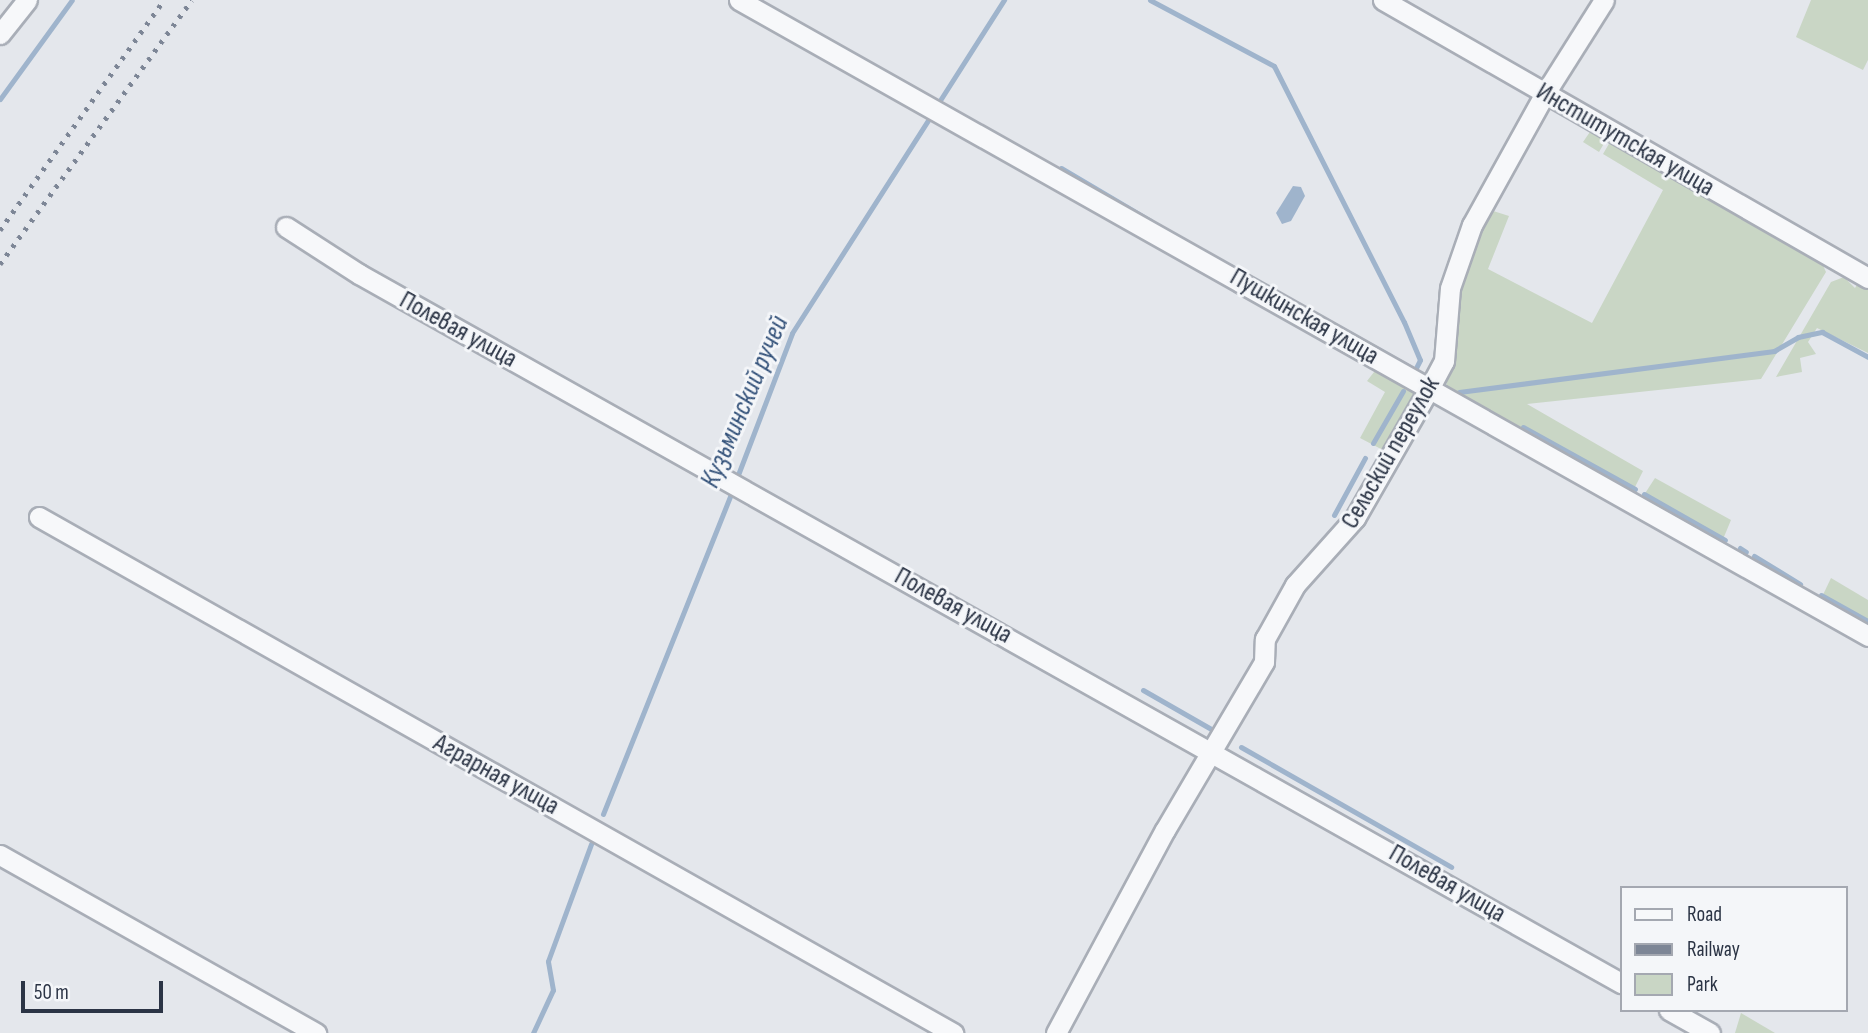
<!DOCTYPE html>
<meta charset="utf-8">
<style>
body{margin:0}
#map{position:relative;width:1868px;height:1033px;overflow:hidden;background:#e4e7ec;font-family:"Sofia Sans Condensed",sans-serif}
div>[style]{position:absolute}
.green>*{inset:0;background:#c9d6c5}
.water>*{inset:0;background:#9fb4cc}
.stream>*{height:5px;margin:-2.5px;padding:0 2.5px;transform-origin:2.5px;border-radius:2.5px;background:#9fb4cc}
.roads{filter:drop-shadow(2px 0 #a9aeb7) drop-shadow(-2px 0 #a9aeb7) drop-shadow(0 2px #a9aeb7) drop-shadow(0 -2px #a9aeb7)}
.minor>*{height:19px;margin:-9.5px;padding:0 9.5px;transform-origin:9.5px;border-radius:9.5px;background:#f7f8fa}
.rail>*{height:5px;margin-top:-2.5px;transform-origin:0;background:repeating-linear-gradient(90deg,#7d8696 0 3.5px,transparent 0 10.5px)}
span{translate:-50% -50%;white-space:nowrap;text-align:center;line-height:1.15;-webkit-text-stroke:6px #f4f6f9;paint-order:stroke}
.street-label{font-size:26px;color:#2b3445}
.water-label{font-size:28px;color:#34527a;font-style:italic}
.legend{position:absolute;left:1620px;top:886px;width:228px;height:126px;box-sizing:border-box;background:#f4f6f9;border:2px solid #a4a8b1;margin:0;padding:9px 12px;list-style:none;font-size:21px;color:#2b3445}
.legend li{display:flex;align-items:center;gap:14px;height:35px}
.legend b{width:35px;border:2px solid #a4a8b1}
.scale{position:absolute;left:21px;top:981px;width:142px;height:32px;box-sizing:border-box;border:4px solid #2b3445;border-top:0;padding-left:9px;font-size:21px;line-height:24px;white-space:nowrap;color:#2b3445;-webkit-text-stroke:5px #f4f6f9;paint-order:stroke}
</style>
<div id="map">
<div class="green">
<div style="clip-path:polygon(1811px 0,1868px 0,1868px 60px,1863px 70px,1796px 37px)"></div>
<div style="clip-path:polygon(1592px 129px,1820px 259px,1826px 272px,1761px 379px,1527px 404px,1643px 471px,1632px 493px,1446px 390px,1453px 307px,1487px 209px,1509px 216px,1488px 269px,1592px 323px,1663px 190px,1603px 154px,1610px 142px,1606px 140px,1599px 152px,1583px 142px)"></div>
<div style="clip-path:polygon(1844px 277px,1855px 288px,1858px 283px,1868px 288px,1868px 353px,1817px 328px,1808px 342px,1816px 354px,1800px 358px,1802px 372px,1776px 377px,1831px 282px)"></div>
<div style="clip-path:polygon(1378px 367px,1417px 392px,1387px 447px,1381px 449px,1360px 438px,1385px 392px,1367px 381px)"></div>
<div style="clip-path:polygon(1655px 478px,1731px 520px,1721px 544px,1643px 505px,1642px 498px)"></div>
<div style="clip-path:polygon(1831px 578px,1868px 600px,1868px 630px,1821px 599px)"></div>
<div style="clip-path:polygon(1741px 1013px,1775px 1033px,1735px 1033px)"></div>
</div>
<div class="water">
<div style="clip-path:polygon(1293px 186px,1301px 187px,1305px 196px,1291px 221px,1282px 224px,1276px 213px)"></div>
</div>
<div class="stream">
<div style="left:1150px;top:0;width:140px;rotate:28deg"></div>
<div style="left:1274px;top:66px;width:287px;rotate:63.1deg"></div>
<div style="left:1404px;top:322px;width:41px;rotate:67.2deg"></div>
<div style="left:1420px;top:360px;width:11px;rotate:117deg"></div>
<div style="left:1415px;top:370px;width:212px;rotate:-150.7deg"></div>
<div style="left:0;top:99px;width:122px;rotate:-54deg"></div>
<div style="left:937px;top:105px;width:125px;rotate:-57.5deg"></div>
<div style="left:1061px;top:168px;width:104px;rotate:30.5deg"></div>
<div style="left:1459px;top:392px;width:318px;rotate:-7.4deg"></div>
<div style="left:1774px;top:351px;width:28px;rotate:-30deg"></div>
<div style="left:1798px;top:337px;width:25px;rotate:-12deg"></div>
<div style="left:1822px;top:332px;width:52px;rotate:28.5deg"></div>
<div style="left:1523px;top:427px;width:128px;rotate:29deg"></div>
<div style="left:1373px;top:443px;width:60px;rotate:-60deg"></div>
<div style="left:736px;top:480px;width:157px;rotate:-69.1deg"></div>
<div style="left:792px;top:333px;width:260px;rotate:-57.4deg"></div>
<div style="left:1644px;top:494px;width:93px;rotate:29.6deg"></div>
<div style="left:1334px;top:515px;width:65px;rotate:-61.5deg"></div>
<div style="left:1740px;top:548px;width:7px;rotate:34deg"></div>
<div style="left:1754px;top:556px;width:54px;rotate:31.3deg"></div>
<div style="left:1821px;top:595px;width:54px;rotate:29deg"></div>
<div style="left:1143px;top:690px;width:78px;rotate:29.8deg"></div>
<div style="left:1241px;top:747px;width:242px;rotate:29.7deg"></div>
<div style="left:603px;top:814px;width:350px;rotate:-68.2deg"></div>
<div style="left:533px;top:1033px;width:47px;rotate:-65.1deg"></div>
<div style="left:553px;top:990px;width:29px;rotate:-100deg"></div>
<div style="left:548px;top:961px;width:125px;rotate:-69.8deg"></div>
</div>
<div class="roads">
<div class="minor">
<div style="left:739px;top:0;width:1296px;rotate:29.39deg"></div>
<div style="left:1383px;top:0;width:559px;rotate:29.82deg"></div>
<div style="left:0;top:34px;width:43px;rotate:-51.5deg"></div>
<div style="left:286px;top:227px;width:87px;rotate:32.8deg"></div>
<div style="left:359px;top:274px;width:1448px;rotate:29.33deg"></div>
<div style="left:39px;top:517px;width:1050px;rotate:29.45deg"></div>
<div style="left:0;top:855px;width:363px;rotate:29.4deg"></div>
<div style="left:1669px;top:1010px;width:47px;rotate:29.3deg"></div>
<div style="left:1056px;top:1033px;width:230px;rotate:-61.8deg"></div>
<div style="left:1165px;top:830px;width:195px;rotate:-59.5deg"></div>
<div style="left:1264px;top:662px;width:23px;rotate:-88deg"></div>
<div style="left:1265px;top:639px;width:62px;rotate:-60.9deg"></div>
<div style="left:1295px;top:585px;width:90px;rotate:-48.2deg"></div>
<div style="left:1355px;top:518px;width:149px;rotate:-60.2deg"></div>
<div style="left:1429px;top:389px;width:32px;rotate:-62deg"></div>
<div style="left:1444px;top:361px;width:73px;rotate:-85.3deg"></div>
<div style="left:1450px;top:288px;width:67px;rotate:-70.8deg"></div>
<div style="left:1472px;top:225px;width:149px;rotate:-61deg"></div>
<div style="left:1544px;top:95px;width:112px;rotate:-57.7deg"></div>
</div>
</div>
<div class="rail">
<div style="left:0;top:230px;width:282px;rotate:-54.5deg"></div>
<div style="left:0;top:264px;width:326px;rotate:-54deg"></div>
</div>
<div class="street-label">
<span style="left:1625px;top:140px;rotate:30deg">Институтская улица</span>
<span style="left:1304px;top:317px;rotate:30deg">Пушкинская улица</span>
<span style="left:458px;top:330px;rotate:29deg">Полевая улица</span>
<span style="left:1391px;top:453px;rotate:-60deg">Сельский переулок</span>
<span style="left:953px;top:606px;rotate:29deg">Полевая улица</span>
<span style="left:496px;top:775px;rotate:29deg">Аграрная улица</span>
<span style="left:1447px;top:884px;rotate:30deg">Полевая улица</span>
</div>
<div class="water-label">
<span style="left:745px;top:402px;rotate:-67deg">Кузьминский ручей</span>
</div>
<ul class="legend">
<li><b style="height:9px;background:#f7f8fa"></b>Road</li>
<li><b style="height:9px;background:#7d8696"></b>Railway</li>
<li><b style="height:19px;background:#c9d6c5"></b>Park</li>
</ul>
<div class="scale">50 m</div>
</div>
